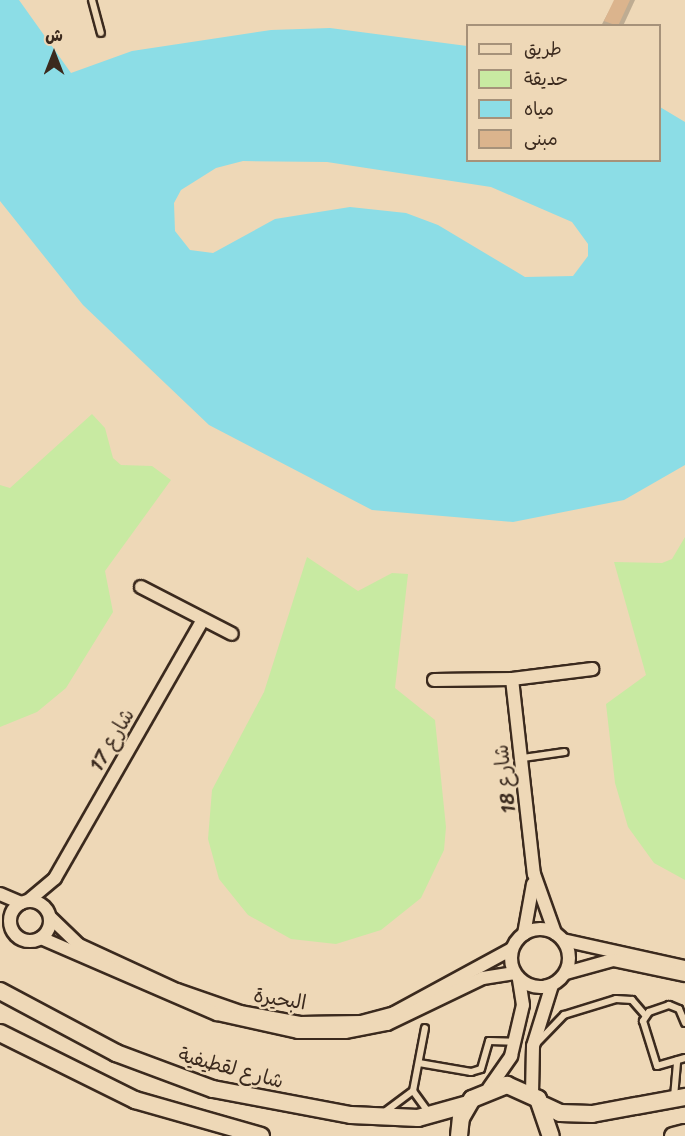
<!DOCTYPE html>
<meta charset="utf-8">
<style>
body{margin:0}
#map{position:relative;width:685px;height:1136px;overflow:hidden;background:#eed8b7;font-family:Sriracha,"Playpen Sans Arabic",sans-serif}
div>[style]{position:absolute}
.green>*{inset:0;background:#c8eaa2}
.water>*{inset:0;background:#8cdde6}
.shadow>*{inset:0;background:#0003}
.building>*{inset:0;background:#dbb48d}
.roads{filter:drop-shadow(2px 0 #3b2a1e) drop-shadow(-2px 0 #3b2a1e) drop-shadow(0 2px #3b2a1e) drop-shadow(0 -2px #3b2a1e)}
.lane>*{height:6px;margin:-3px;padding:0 3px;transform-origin:3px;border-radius:3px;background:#eed8b7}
.street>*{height:12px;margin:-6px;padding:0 6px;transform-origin:6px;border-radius:6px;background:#eed8b7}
.street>.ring{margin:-6px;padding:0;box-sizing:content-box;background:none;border:12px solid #eed8b7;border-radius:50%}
.secondary>*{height:16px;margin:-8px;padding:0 8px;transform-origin:8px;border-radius:8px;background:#eed8b7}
span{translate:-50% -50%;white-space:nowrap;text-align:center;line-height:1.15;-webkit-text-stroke:5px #eed8b7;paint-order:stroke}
.street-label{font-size:20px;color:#3b2a1e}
.legend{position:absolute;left:466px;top:24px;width:195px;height:138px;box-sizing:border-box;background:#eed8b7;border:2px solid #a6927a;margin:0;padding:8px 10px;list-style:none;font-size:18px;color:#3b2a1e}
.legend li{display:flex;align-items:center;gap:12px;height:30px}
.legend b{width:30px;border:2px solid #a6927a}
.north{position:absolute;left:24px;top:24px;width:60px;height:60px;-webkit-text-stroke:4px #eed8b7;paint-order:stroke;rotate:0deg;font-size:16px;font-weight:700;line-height:24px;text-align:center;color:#3b2a1e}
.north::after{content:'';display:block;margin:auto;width:21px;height:27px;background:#3b2a1e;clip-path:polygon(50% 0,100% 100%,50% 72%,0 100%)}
</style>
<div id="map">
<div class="green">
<div style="clip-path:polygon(92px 414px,105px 428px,113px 458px,121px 465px,152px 466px,171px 480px,105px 571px,113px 612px,66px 688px,37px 712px,0 727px,0 485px,10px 488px)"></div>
<div style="clip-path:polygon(685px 537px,685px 880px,654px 863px,628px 827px,615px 783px,606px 704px,646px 675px,614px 562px,662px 563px,672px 559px)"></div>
<div style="clip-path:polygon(307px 557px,358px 591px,392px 573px,408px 574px,395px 688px,435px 720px,446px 827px,444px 850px,421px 898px,381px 930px,336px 944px,291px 939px,248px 915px,219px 879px,208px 839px,212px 790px,264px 692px)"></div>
</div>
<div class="water">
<div style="clip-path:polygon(evenodd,0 0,19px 0,71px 73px,132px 51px,271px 30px,330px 28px,467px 46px,468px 160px,660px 160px,660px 107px,685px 122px,685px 465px,624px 500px,513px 522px,372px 510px,209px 425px,83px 305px,0 201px,0 0,243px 161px,327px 162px,491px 187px,572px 222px,588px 244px,588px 256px,573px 276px,525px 277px,438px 225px,406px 213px,350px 207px,275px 219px,213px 253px,190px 250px,175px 231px,174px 203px,181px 190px,216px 168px,243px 161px)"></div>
</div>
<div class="shadow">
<div style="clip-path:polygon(615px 0,635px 0,623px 26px,601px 26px)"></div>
</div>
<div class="building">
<div style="clip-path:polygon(614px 0,630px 0,618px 26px,604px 21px)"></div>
</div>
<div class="roads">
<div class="lane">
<div style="left:92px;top:0;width:34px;rotate:75deg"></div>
<div style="left:523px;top:758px;width:42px;rotate:-8.1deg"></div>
<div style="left:685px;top:1023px;width:15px;rotate:-113deg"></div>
<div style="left:679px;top:1009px;width:11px;rotate:-158deg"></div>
<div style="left:669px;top:1005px;width:21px;rotate:161deg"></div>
<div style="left:649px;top:1012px;width:11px;rotate:124deg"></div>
<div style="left:643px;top:1021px;width:47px;rotate:72.7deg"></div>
<div style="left:657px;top:1066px;width:29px;rotate:-16deg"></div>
<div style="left:537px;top:1043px;width:39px;rotate:-46deg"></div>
<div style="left:564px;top:1015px;width:54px;rotate:-17.1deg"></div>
<div style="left:616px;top:999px;width:16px;rotate:4deg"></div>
<div style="left:632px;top:1000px;width:20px;rotate:49deg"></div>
<div style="left:419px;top:1063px;width:53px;rotate:9.8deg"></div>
<div style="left:471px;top:1072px;width:10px;rotate:-17deg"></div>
<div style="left:481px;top:1069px;width:29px;rotate:-74deg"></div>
<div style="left:489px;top:1041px;width:25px;rotate:2deg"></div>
<div style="left:413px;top:1091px;width:26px;rotate:54deg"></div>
<div style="left:674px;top:1097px;width:37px;rotate:-85deg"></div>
<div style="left:386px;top:1111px;width:34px;rotate:-37deg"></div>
<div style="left:413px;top:1091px;width:64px;rotate:-79.2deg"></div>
</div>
<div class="street">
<div style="left:141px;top:587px;width:102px;rotate:27.3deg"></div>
<div style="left:512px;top:679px;width:196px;rotate:83.6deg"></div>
<div style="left:534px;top:874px;width:63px;rotate:70.4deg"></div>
<div style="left:434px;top:680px;width:78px;rotate:-0.7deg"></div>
<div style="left:512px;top:679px;width:81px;rotate:-7.1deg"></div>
<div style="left:0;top:894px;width:23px;rotate:23deg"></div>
<div class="ring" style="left:10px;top:901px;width:28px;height:28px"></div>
<div style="left:28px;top:901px;width:35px;rotate:-40deg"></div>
<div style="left:55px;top:878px;width:297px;rotate:-60.2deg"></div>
<div style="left:50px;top:917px;width:40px;rotate:44deg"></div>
<div style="left:79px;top:945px;width:108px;rotate:24.7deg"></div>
<div style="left:177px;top:990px;width:67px;rotate:19.2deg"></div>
<div style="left:240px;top:1012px;width:61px;rotate:10.4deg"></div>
<div style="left:300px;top:1023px;width:61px;rotate:-0.9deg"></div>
<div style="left:361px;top:1022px;width:34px;rotate:-15deg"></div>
<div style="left:394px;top:1013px;width:134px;rotate:-28.5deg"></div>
<div class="ring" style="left:511px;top:929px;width:46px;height:46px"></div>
<div style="left:524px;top:934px;width:51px;rotate:-79.8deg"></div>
<div style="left:41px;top:938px;width:192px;rotate:23.4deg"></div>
<div style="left:217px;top:1014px;width:83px;rotate:12.5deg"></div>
<div style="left:298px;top:1032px;width:47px"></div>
<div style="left:345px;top:1032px;width:43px;rotate:-10.8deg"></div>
<div style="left:387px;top:1024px;width:106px;rotate:-25.6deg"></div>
<div style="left:483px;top:978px;width:32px;rotate:-9deg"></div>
<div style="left:563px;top:940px;width:125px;rotate:12.5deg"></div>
<div style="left:566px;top:973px;width:49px;rotate:-15.5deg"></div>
<div style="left:613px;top:960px;width:74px;rotate:11.8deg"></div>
<div style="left:489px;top:1088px;width:39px;rotate:-55deg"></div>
<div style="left:511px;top:1056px;width:52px;rotate:-76.8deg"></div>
<div style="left:523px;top:1005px;width:26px;rotate:-99deg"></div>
<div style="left:532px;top:1094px;width:48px;rotate:-88.8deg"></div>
<div style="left:533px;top:1046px;width:64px;rotate:-72.7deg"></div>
</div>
<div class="secondary">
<div style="left:0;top:991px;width:132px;rotate:28.1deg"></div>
<div style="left:116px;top:1053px;width:103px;rotate:20.4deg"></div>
<div style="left:213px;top:1089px;width:140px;rotate:10.7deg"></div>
<div style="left:351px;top:1115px;width:67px;rotate:2.6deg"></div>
<div style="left:418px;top:1118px;width:52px;rotate:-15.6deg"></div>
<div style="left:0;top:1033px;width:151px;rotate:26.4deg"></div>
<div style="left:135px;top:1100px;width:131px;rotate:15.9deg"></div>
<div style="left:543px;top:1105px;width:19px;rotate:25deg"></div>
<div style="left:560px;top:1113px;width:32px;rotate:2deg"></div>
<div style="left:592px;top:1114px;width:95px;rotate:-10.4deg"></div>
<div style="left:459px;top:1136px;width:18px;rotate:-84deg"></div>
<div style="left:461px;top:1118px;width:22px;rotate:-60deg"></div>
<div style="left:472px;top:1099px;width:38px;rotate:-22deg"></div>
<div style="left:507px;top:1085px;width:34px;rotate:24deg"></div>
<div style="left:538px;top:1099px;width:39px;rotate:71deg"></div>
<div style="left:673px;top:1136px;width:12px;rotate:-14deg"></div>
</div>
</div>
<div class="street-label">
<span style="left:112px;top:740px;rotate:-60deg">شارع 17</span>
<span style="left:505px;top:779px;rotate:-97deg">شارع 18</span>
<span style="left:280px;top:999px;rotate:9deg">البحيرة</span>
<span style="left:231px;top:1068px;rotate:15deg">شارع لقطيفية</span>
</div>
<ul class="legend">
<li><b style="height:8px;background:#eed8b7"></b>طريق</li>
<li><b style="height:16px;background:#c8eaa2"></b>حديقة</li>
<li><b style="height:16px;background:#8cdde6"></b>مياه</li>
<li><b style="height:16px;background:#dbb48d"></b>مبنى</li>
</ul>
<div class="north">ش</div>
</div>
